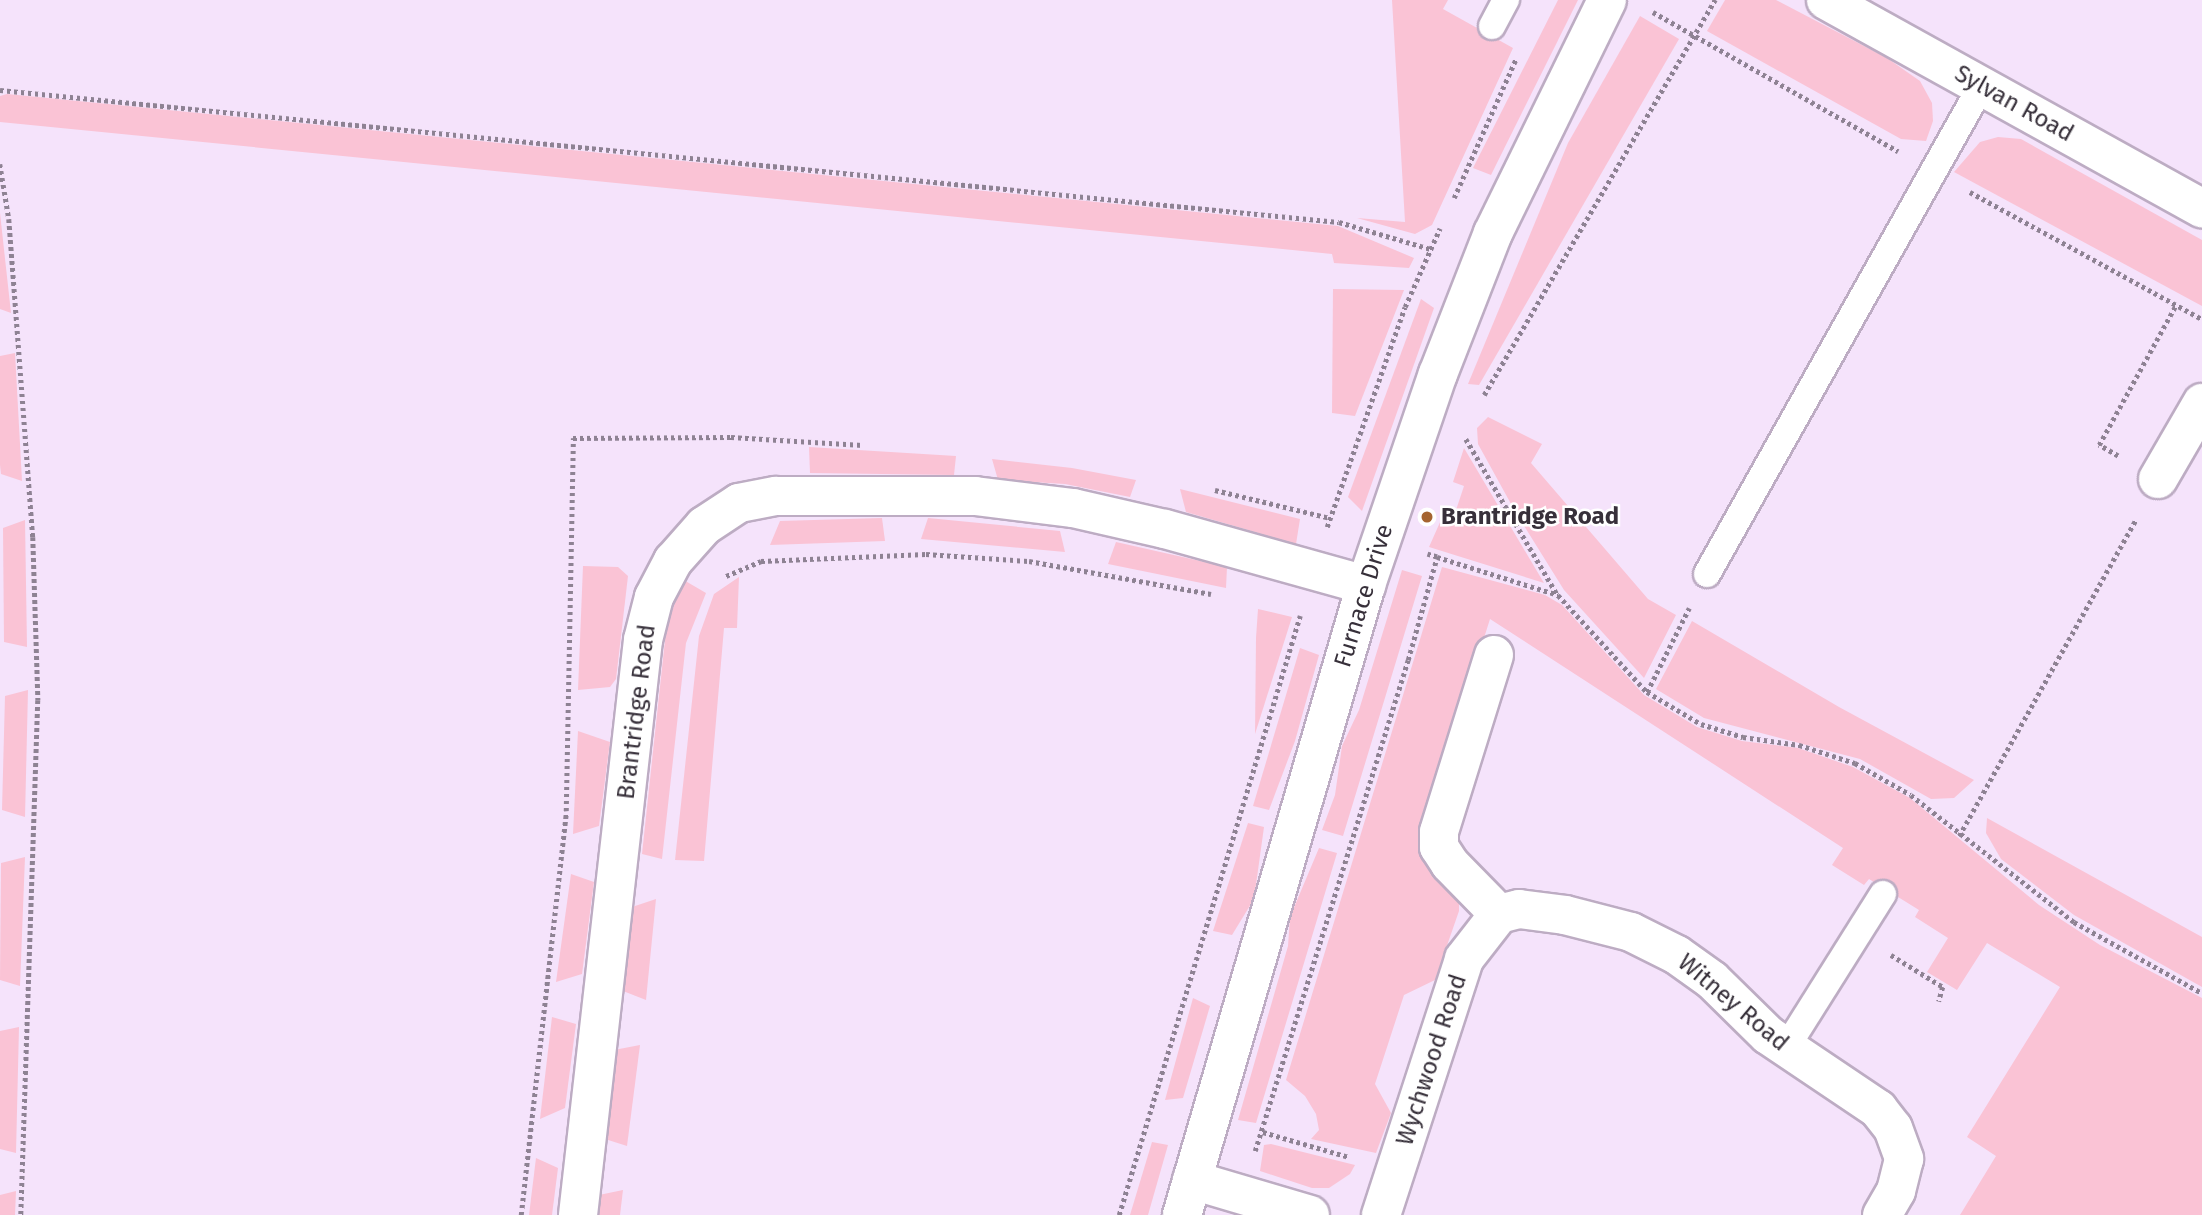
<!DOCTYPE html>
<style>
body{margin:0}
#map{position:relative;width:2202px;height:1215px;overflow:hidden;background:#f5e3fb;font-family:"Fira Sans",sans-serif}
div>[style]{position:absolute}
.green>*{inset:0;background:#fac3d5}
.path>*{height:4.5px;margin-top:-2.25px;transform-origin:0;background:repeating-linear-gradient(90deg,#8e8293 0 3.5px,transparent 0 7px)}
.roads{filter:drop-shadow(2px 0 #bdacc3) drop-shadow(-2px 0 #bdacc3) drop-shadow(0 2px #bdacc3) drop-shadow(0 -2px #bdacc3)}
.service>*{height:26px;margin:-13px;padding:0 13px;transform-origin:13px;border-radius:13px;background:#fff}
.minor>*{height:38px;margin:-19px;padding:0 19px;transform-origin:19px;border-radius:19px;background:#fff}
.tertiary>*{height:38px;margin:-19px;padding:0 19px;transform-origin:19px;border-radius:19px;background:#fff}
.dots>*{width:19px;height:19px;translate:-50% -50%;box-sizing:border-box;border:4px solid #fff;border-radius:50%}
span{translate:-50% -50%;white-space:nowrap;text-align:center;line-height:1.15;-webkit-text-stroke:5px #fff;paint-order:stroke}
.street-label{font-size:24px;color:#37303a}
.poi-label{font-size:24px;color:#37303a;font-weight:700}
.left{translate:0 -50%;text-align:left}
</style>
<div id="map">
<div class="green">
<div style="clip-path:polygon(1392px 0,1448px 0,1443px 9px,1513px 48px,1432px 225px,1415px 234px,1357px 218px,1405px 222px)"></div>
<div style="clip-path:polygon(1558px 0,1578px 0,1491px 175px,1473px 168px)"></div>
<div style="clip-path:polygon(1725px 0,1776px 0,1887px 58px,1920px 81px,1932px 103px,1933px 121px,1926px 141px,1901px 139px,1707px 31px)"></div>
<div style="clip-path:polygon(1640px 16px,1679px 39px,1479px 385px,1468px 384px,1568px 143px)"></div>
<div style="clip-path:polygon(7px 94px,1338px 226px,1414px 258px,1409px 268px,1334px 263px,1332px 254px,0 122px,0 96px)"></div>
<div style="clip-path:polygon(1998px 137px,2021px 139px,2202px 240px,2202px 306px,1954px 172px,1980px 142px)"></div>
<div style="clip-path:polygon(0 213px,11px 313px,0 309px)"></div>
<div style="clip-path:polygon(1333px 289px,1404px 290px,1355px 416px,1332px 413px)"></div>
<div style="clip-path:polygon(1421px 299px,1434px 308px,1362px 511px,1348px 497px)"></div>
<div style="clip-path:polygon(15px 353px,22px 481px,1px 474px,0 465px,0 356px)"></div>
<div style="clip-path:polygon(1488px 417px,1542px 444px,1531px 463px,1648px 599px,1676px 615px,1644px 678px,1564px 590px,1516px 513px,1478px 444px,1477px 428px)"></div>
<div style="clip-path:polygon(809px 447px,956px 456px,954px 475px,810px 473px)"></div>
<div style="clip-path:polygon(1464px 448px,1544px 583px,1429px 547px,1441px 520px,1452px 522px,1464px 486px,1453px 482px)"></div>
<div style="clip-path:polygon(992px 459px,1072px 468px,1136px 480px,1130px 497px,1065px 484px,998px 480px)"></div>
<div style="clip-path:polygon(1180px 489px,1300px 519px,1296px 544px,1186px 512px)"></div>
<div style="clip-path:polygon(882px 518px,885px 541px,770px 545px,780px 521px)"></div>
<div style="clip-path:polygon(928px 518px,1060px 531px,1065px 552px,921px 539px)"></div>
<div style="clip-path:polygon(25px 520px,27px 647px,4px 642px,3px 528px)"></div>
<div style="clip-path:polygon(1116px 542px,1227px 567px,1226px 588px,1108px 564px)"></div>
<div style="clip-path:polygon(583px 566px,618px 567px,628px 576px,616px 679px,610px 687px,578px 690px)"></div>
<div style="clip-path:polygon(1442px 567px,1545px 595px,1562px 605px,1644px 695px,1697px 727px,1742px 741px,1798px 748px,1853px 767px,1910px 798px,2039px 905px,2100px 945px,2202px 998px,2202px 1215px,1960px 1215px,1996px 1156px,1967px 1137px,2060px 987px,1987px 943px,1957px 990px,1927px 972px,1948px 938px,1915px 917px,1919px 910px,1869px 879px,1864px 885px,1832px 865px,1843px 848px,1490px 619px,1421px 837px,1421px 852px,1459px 898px,1459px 911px,1435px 980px,1404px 995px,1375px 1084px,1391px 1113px,1376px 1153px,1311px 1139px,1319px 1130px,1316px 1114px,1305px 1096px,1286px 1080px)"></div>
<div style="clip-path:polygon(1402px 570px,1422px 576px,1343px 836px,1322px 830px,1335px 795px,1342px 746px,1359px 710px)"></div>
<div style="clip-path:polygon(739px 577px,737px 628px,724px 628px,704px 861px,675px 860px,699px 636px,714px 594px)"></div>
<div style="clip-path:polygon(682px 579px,706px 593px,686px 643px,662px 859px,642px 854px,666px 631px)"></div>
<div style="clip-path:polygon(1258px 609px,1292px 617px,1255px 734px,1256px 638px)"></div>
<div style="clip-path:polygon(1692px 621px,1839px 707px,1974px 780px,1954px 798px,1931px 799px,1860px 759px,1704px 718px,1656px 689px)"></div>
<div style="clip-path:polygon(1300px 648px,1319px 655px,1295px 741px,1269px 810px,1253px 806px)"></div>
<div style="clip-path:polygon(28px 690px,25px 817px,2px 810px,5px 696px)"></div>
<div style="clip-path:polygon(578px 731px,610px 742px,599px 826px,573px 834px)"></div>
<div style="clip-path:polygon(1987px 818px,2202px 937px,2202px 987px,2074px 915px,2001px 859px,1986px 833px)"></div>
<div style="clip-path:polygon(1248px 823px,1264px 827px,1254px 899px,1232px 935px,1213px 931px)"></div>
<div style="clip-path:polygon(1319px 848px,1337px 853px,1256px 1123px,1238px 1120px,1288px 946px,1290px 917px)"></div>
<div style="clip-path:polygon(25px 857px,20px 986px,0 980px,1px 863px)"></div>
<div style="clip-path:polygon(571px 874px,594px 882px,582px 974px,556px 982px)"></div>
<div style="clip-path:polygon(656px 899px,646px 1000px,623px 991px,632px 907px)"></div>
<div style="clip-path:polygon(1193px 998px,1210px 1006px,1183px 1098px,1165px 1100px)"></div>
<div style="clip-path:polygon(552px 1017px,576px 1024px,565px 1108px,540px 1119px)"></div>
<div style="clip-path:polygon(19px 1027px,16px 1153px,0 1149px,0 1031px)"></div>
<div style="clip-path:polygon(640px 1045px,627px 1146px,605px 1139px,614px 1050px)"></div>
<div style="clip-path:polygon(1152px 1142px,1168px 1145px,1148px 1215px,1130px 1215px)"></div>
<div style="clip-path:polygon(1271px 1144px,1355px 1165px,1350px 1174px,1329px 1188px,1312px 1188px,1260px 1171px,1264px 1145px)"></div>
<div style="clip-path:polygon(536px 1158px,558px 1168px,552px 1215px,529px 1215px)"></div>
<div style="clip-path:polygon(623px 1190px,620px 1215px,596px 1215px,599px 1195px)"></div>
<div style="clip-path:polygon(16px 1191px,15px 1215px,0 1215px,0 1195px)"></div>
</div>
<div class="path">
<div style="left:1653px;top:12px;width:282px;rotate:29.6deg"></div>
<div style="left:0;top:90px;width:1345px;rotate:5.63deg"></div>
<div style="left:1339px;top:222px;width:96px;rotate:16.4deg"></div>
<div style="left:0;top:164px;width:56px;rotate:80.7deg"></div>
<div style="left:9px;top:219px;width:319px;rotate:85.7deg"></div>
<div style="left:33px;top:537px;width:163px;rotate:88.2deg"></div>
<div style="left:38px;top:700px;width:515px;rotate:91.89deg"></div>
<div style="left:1970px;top:192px;width:264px;rotate:28.7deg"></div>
<div style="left:1454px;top:198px;width:152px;rotate:-66deg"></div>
<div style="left:1484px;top:395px;width:458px;rotate:-59.7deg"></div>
<div style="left:1466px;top:439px;width:180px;rotate:59.6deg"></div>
<div style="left:2118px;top:456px;width:22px;rotate:-150deg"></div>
<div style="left:2099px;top:445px;width:160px;rotate:-61.2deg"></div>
<div style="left:1215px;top:490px;width:118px;rotate:13.7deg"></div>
<div style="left:1327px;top:527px;width:233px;rotate:-70.5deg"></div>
<div style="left:1405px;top:307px;width:86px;rotate:-66.1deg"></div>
<div style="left:1437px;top:557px;width:127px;rotate:17.4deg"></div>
<div style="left:1558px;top:595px;width:132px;rotate:47.5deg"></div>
<div style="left:1647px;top:692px;width:63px;rotate:30.7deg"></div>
<div style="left:1701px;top:724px;width:44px;rotate:17.2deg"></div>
<div style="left:1743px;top:737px;width:57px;rotate:8.1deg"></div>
<div style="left:1799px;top:745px;width:59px;rotate:17.8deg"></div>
<div style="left:1855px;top:763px;width:64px;rotate:29.7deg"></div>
<div style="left:1911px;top:795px;width:207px;rotate:37.9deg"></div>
<div style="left:2074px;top:922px;width:146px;rotate:29deg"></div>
<div style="left:726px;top:576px;width:38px;rotate:-23deg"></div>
<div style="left:761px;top:561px;width:165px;rotate:-2.4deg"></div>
<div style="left:926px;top:554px;width:103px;rotate:3.9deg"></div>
<div style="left:1029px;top:561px;width:185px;rotate:10.3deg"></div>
<div style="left:1647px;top:692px;width:94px;rotate:-63.4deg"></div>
<div style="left:1959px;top:836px;width:363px;rotate:-60.8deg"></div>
<div style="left:1891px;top:955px;width:61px;rotate:31.6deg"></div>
<div style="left:1943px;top:987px;width:15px;rotate:106deg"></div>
<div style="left:1263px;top:1132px;width:90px;rotate:16.2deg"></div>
<div style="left:1255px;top:1151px;width:514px;rotate:-72.69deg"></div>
<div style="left:1408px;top:660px;width:107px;rotate:-74.3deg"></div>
<div style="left:1437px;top:557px;width:10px;rotate:-163deg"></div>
<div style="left:521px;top:1215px;width:406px;rotate:-83.6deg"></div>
<div style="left:566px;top:811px;width:373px;rotate:-88.9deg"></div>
<div style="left:573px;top:438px;width:158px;rotate:-0.4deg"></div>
<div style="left:731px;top:437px;width:132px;rotate:3.5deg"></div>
<div style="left:1119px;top:1215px;width:626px;rotate:-73.19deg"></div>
</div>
<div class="roads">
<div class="service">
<div style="left:1492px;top:26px;width:30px;rotate:-62deg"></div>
<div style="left:1707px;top:574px;width:561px;rotate:-60.65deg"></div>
<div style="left:1786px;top:1048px;width:182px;rotate:-57.8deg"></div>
</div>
<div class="minor">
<div style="left:1826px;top:0;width:430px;rotate:29deg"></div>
<div style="left:2158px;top:479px;width:88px;rotate:-59.9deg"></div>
<div style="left:1494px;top:655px;width:185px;rotate:107.3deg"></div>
<div style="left:1439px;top:832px;width:15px;rotate:90deg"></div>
<div style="left:1439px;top:847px;width:20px;rotate:57deg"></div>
<div style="left:1450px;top:864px;width:70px;rotate:45.6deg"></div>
<div style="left:1499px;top:914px;width:21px;rotate:-14deg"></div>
<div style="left:1519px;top:909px;width:46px;rotate:7.4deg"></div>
<div style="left:1565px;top:915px;width:68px;rotate:14.4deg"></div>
<div style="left:1631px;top:932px;width:51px;rotate:26.6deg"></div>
<div style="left:1677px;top:955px;width:43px;rotate:35.5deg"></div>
<div style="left:1712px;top:980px;width:78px;rotate:44.5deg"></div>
<div style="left:1768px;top:1035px;width:133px;rotate:33.9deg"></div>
<div style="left:1878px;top:1109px;width:24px;rotate:52deg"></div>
<div style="left:1893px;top:1128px;width:33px;rotate:70deg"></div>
<div style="left:1904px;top:1159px;width:33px;rotate:104deg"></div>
<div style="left:1896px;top:1191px;width:28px;rotate:120deg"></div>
<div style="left:1192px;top:1180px;width:123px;rotate:16.5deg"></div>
<div style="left:578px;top:1215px;width:579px;rotate:-83.55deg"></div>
<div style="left:643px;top:640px;width:44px;rotate:-75.7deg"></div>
<div style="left:654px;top:597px;width:41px;rotate:-62.2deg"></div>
<div style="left:673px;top:561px;width:47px;rotate:-48.5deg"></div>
<div style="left:704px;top:526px;width:42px;rotate:-33.3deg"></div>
<div style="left:739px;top:503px;width:38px;rotate:-11deg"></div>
<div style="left:776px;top:496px;width:199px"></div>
<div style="left:975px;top:496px;width:99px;rotate:7deg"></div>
<div style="left:1073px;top:508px;width:94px;rotate:12.9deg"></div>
<div style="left:1165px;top:529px;width:209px;rotate:15.6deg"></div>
<div style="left:1381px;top:1215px;width:269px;rotate:-72deg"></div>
<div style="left:1464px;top:959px;width:57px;rotate:-52.1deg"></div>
</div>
<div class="tertiary">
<div style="left:1182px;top:1215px;width:656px;rotate:-73.72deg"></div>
<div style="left:1366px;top:585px;width:223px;rotate:-71.2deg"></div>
<div style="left:1438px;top:374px;width:151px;rotate:-68.7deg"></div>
<div style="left:1493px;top:233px;width:259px;rotate:-63.9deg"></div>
</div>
</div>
<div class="dots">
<div style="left:1427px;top:517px;background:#a56430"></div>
</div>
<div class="street-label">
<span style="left:2014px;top:104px;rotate:29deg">Sylvan Road</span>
<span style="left:1364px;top:596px;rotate:-73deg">Furnace Drive</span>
<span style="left:637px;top:712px;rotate:-83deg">Brantridge Road</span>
<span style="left:1733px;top:1003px;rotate:40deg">Witney Road</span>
<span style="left:1432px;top:1060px;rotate:-72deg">Wychwood Road</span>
</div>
<div class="poi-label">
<span class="left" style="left:1441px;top:517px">Brantridge Road</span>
</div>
</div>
